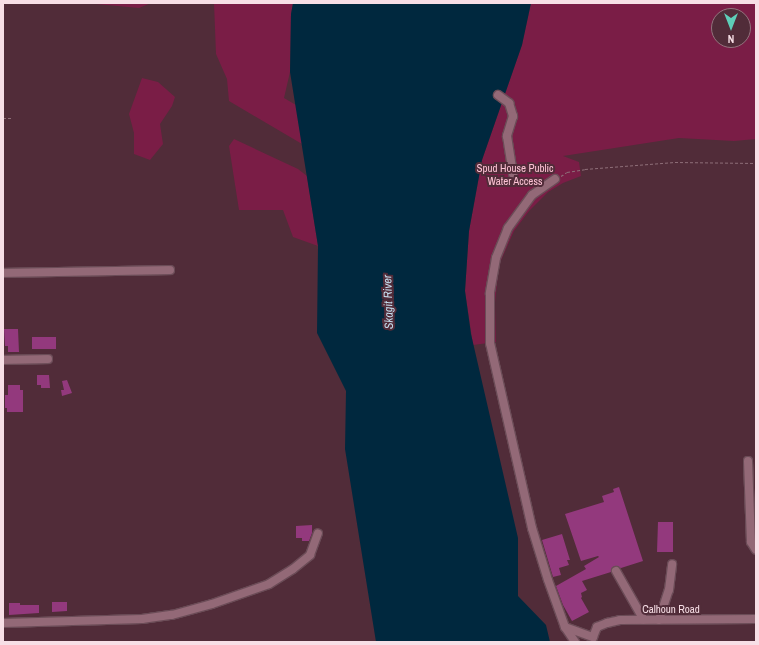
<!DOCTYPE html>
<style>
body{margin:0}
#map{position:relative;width:759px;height:645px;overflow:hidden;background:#512c39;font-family:"Archivo Narrow",sans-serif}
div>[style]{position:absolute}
.green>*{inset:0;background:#7a1d46}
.water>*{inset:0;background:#00283e}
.building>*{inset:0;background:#93397d}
.path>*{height:1px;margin-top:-0.5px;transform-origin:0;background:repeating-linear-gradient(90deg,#8d6d77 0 3px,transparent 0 5px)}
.roads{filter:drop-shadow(1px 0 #6b4c57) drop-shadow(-1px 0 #6b4c57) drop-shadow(0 1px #6b4c57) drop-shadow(0 -1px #6b4c57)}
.minor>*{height:8px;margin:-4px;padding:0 4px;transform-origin:4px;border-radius:4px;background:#936977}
span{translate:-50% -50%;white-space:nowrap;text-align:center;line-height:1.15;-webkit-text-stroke:4px #512c39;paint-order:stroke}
.park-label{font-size:11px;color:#fdc2d4}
.street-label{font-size:11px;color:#f7dfe6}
.water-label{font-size:12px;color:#c4ddee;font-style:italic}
.frame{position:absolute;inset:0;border:4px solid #f7dfe6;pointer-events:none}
.north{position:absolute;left:711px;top:8px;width:40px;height:40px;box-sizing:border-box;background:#512c39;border:1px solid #93747e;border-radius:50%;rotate:180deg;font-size:11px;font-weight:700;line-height:16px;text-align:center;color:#f7dfe6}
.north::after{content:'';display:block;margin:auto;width:14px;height:18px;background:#5eceb8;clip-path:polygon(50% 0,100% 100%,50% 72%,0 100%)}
</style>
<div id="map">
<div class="green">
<div style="clip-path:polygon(97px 3px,151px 3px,139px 8px,96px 4px)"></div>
<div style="clip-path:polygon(214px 3px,293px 3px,291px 14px,290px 72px,284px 98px,296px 105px,302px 144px,229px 101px,227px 79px,216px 54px)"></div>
<div style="clip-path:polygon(evenodd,531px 3px,756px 3px,756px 139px,734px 141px,679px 138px,563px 156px,579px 162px,581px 176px,563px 183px,548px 192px,529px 211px,514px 231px,499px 265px,495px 303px,496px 342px,473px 345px,465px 291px,469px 231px,482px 160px,522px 45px,531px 3px,719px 16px,743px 16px,743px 40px,719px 40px,719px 16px)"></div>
<div style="clip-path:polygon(142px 78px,158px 82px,175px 97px,172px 106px,160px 124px,163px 144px,150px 160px,134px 154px,134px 133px,129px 114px)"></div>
<div style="clip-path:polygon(234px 139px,298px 169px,307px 176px,318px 246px,293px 237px,283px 210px,239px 210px,229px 146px)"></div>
</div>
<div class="water">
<div style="clip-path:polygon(293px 3px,531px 3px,522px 45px,482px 160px,469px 231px,465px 291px,471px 334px,518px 538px,518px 596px,546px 625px,550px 642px,376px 642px,345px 449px,346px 391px,317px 333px,318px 246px,290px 72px,291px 14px)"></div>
</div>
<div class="building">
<div style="clip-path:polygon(4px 329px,18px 329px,19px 352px,8px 352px,8px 346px,5px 346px)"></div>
<div style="clip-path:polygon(32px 337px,56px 337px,56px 349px,32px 349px)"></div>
<div style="clip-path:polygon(37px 375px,49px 375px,50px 388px,41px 388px,41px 385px,37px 385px)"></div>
<div style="clip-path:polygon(67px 380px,72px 393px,62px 396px,61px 390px,64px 390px,62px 381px)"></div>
<div style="clip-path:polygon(8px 385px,20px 385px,20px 390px,23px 390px,23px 412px,7px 412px,7px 408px,5px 408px,5px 395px,8px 395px)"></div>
<div style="clip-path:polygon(619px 487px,643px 561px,621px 568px,614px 566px,611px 572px,582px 581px,587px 590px,581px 593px,582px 597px,581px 598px,589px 612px,572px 621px,563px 605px,556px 586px,586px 569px,584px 566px,599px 557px,598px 556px,581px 561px,565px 514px,604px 502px,602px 496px,614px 492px,613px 489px)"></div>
<div style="clip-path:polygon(658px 522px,673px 522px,673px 552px,657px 552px)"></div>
<div style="clip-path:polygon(312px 525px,312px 533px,309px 541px,302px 541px,302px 538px,296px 538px,296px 526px)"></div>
<div style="clip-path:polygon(562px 534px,570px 560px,567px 560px,569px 565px,559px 568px,561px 575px,553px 577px,542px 540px)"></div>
<div style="clip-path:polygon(52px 602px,67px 602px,67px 611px,52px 612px)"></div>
<div style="clip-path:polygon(9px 603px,20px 603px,20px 605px,39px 605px,39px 613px,9px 615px)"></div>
</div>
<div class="path">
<div style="left:3px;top:118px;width:10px"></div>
<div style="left:561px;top:176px;width:7px;rotate:-34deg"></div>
<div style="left:567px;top:172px;width:18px;rotate:-9deg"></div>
<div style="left:585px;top:169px;width:90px;rotate:-4.4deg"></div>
<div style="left:675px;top:162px;width:81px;rotate:0.7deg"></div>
</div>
<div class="roads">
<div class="minor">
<div style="left:498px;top:95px;width:14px;rotate:36deg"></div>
<div style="left:509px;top:103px;width:14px;rotate:73deg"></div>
<div style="left:513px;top:116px;width:21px;rotate:107deg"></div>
<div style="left:507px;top:136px;width:38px;rotate:81deg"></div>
<div style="left:555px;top:179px;width:28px;rotate:145deg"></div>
<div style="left:532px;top:195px;width:41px;rotate:126deg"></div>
<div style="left:508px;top:228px;width:32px;rotate:112deg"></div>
<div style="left:496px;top:258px;width:36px;rotate:100deg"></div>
<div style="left:490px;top:293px;width:50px;rotate:90deg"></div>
<div style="left:490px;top:343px;width:190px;rotate:77.2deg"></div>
<div style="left:532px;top:528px;width:54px;rotate:72.9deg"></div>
<div style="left:548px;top:580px;width:50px;rotate:70.1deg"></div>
<div style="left:565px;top:627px;width:30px;rotate:20deg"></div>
<div style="left:3px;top:273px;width:167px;rotate:-1deg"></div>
<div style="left:3px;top:360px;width:45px;rotate:-1.3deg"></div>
<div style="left:748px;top:461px;width:81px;rotate:87.9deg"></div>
<div style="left:751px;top:542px;width:9px;rotate:58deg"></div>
<div style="left:616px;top:571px;width:56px;rotate:60.3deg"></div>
<div style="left:659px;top:620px;width:32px;rotate:-72deg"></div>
<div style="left:669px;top:590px;width:26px;rotate:-83deg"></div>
<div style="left:3px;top:623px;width:139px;rotate:-1.6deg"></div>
<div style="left:142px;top:619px;width:30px;rotate:-8deg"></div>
<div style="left:172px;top:615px;width:41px;rotate:-15.4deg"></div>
<div style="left:212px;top:604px;width:60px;rotate:-19.3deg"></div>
<div style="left:269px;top:584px;width:28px;rotate:-32deg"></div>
<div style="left:293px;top:569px;width:22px;rotate:-39deg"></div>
<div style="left:310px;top:555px;width:23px;rotate:-70deg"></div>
<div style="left:565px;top:627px;width:18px;rotate:56deg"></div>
<div style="left:593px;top:637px;width:11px;rotate:-68deg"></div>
<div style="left:597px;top:627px;width:11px;rotate:-22deg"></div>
<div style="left:607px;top:623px;width:13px;rotate:-13deg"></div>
<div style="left:620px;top:620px;width:136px;rotate:-0.4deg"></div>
</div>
</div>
<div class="park-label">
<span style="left:515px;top:175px">Spud House Public<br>Water Access</span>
</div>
<div class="street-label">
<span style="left:671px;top:609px">Calhoun Road</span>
</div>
<div class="water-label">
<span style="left:389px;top:302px;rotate:-92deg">Skagit River</span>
</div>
<div class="frame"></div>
<div class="north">N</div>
</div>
